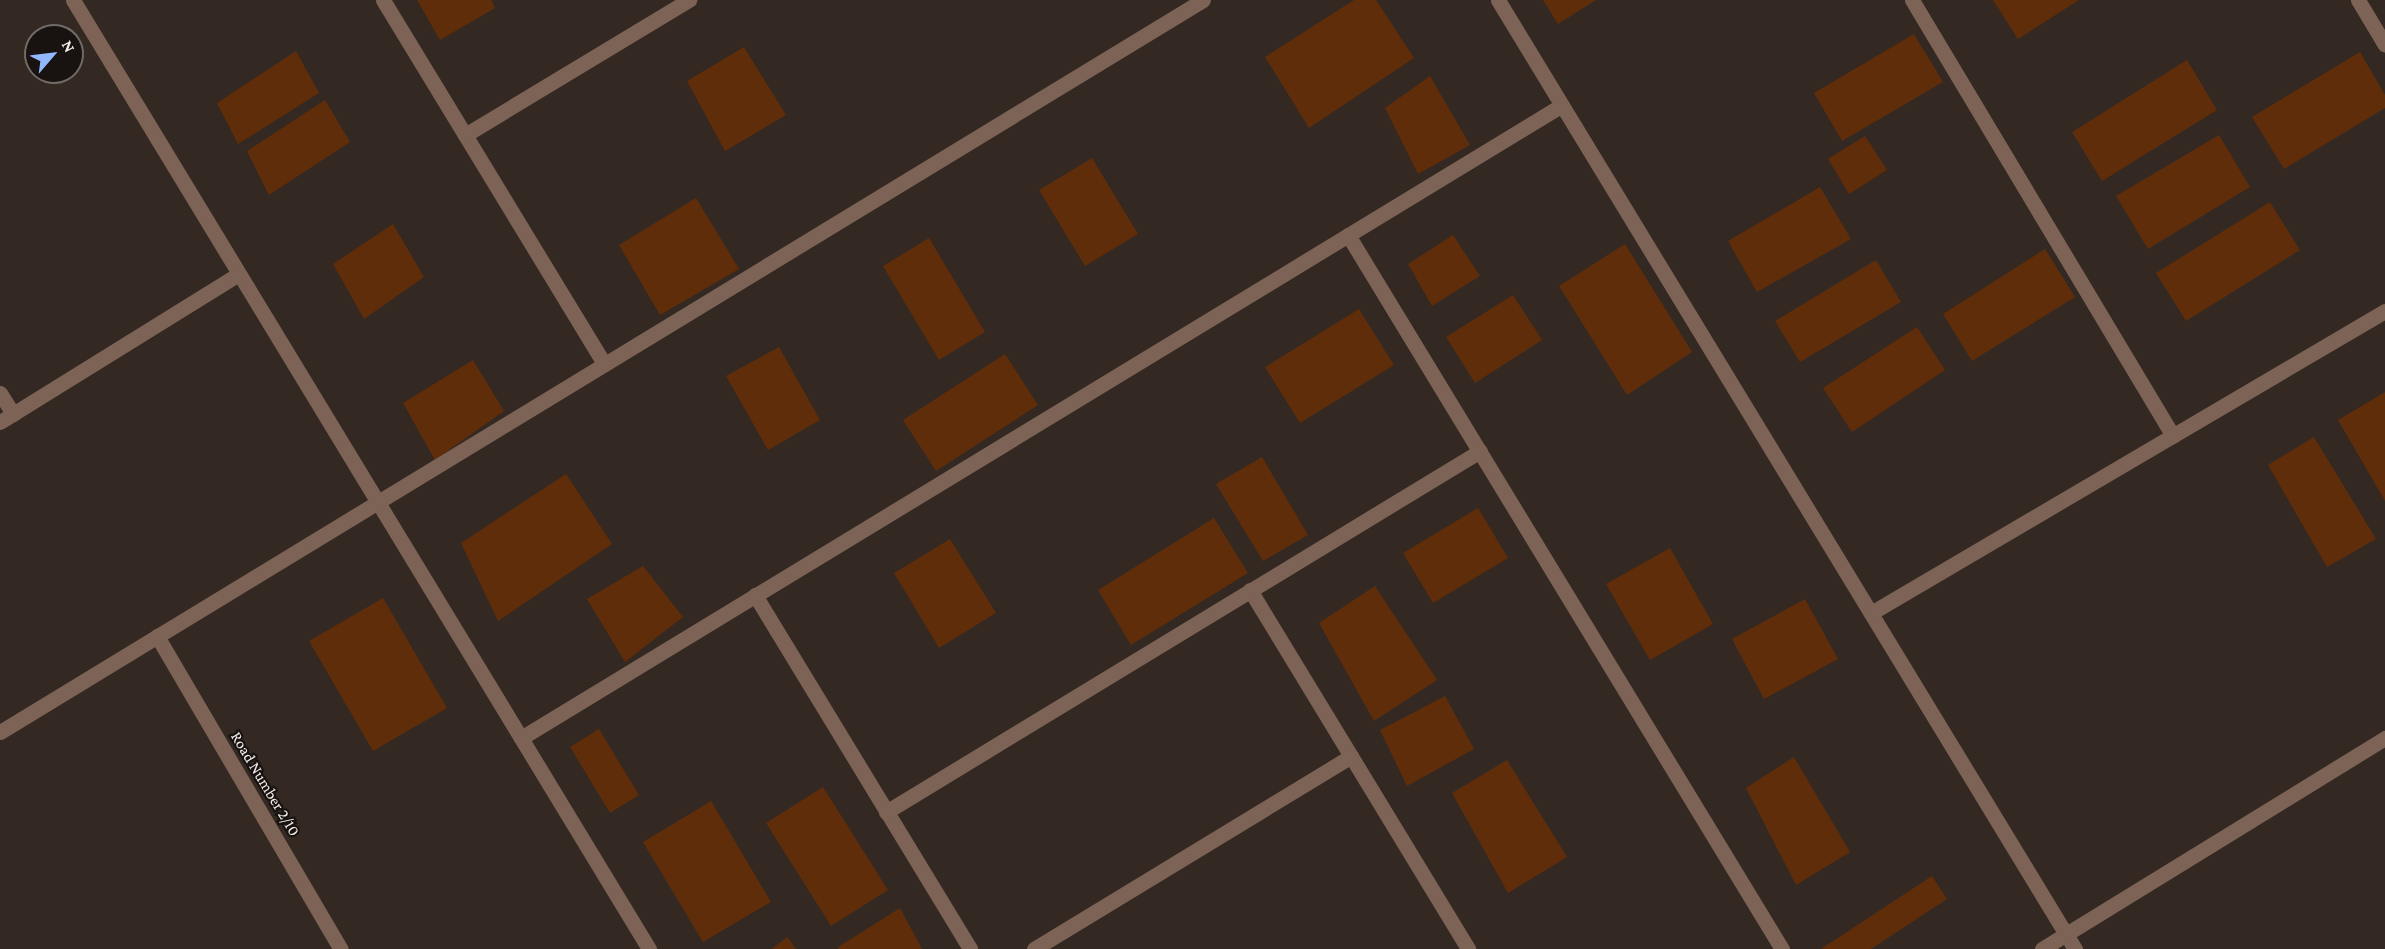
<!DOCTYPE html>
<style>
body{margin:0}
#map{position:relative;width:2385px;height:949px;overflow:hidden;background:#342922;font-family:"Crimson Pro",serif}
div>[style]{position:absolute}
.building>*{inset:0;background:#5f2d0a}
.minor>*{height:15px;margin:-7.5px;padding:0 7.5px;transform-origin:7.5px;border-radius:7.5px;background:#7c6355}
span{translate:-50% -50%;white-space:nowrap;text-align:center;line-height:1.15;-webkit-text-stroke:4.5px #181310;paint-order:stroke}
.street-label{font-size:16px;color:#f6eeea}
.north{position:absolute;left:24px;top:24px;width:60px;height:60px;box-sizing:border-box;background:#181310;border:2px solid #716b67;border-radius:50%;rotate:62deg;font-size:16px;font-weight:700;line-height:24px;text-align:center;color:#f6eeea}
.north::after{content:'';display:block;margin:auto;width:21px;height:27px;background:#91b8fd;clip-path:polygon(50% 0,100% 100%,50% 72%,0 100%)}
</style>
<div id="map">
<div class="building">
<div style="clip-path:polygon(417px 0,491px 0,495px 8px,440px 40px)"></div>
<div style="clip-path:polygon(1354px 0,1376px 0,1414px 58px,1309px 128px,1265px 57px)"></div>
<div style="clip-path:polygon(1543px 0,1596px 0,1558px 24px)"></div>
<div style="clip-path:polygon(1993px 0,2079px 0,2018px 39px)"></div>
<div style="clip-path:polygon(1914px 34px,1943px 82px,1842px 141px,1814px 93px)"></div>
<div style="clip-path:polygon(744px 47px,786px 115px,725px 151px,687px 81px)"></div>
<div style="clip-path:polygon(296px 51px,319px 93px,238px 144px,217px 103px)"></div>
<div style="clip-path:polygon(2360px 52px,2385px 95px,2385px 108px,2284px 169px,2252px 117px)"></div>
<div style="clip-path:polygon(2187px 60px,2217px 110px,2102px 181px,2072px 132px)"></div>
<div style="clip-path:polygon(1430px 76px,1470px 145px,1418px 174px,1385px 108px)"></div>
<div style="clip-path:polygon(325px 100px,350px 142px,269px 195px,247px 151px)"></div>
<div style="clip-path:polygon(2219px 135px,2250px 187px,2148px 249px,2116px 196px)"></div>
<div style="clip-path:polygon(1865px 136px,1887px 170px,1849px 194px,1828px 159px)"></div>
<div style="clip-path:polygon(1092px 158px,1138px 234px,1085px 266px,1039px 190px)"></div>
<div style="clip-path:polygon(1820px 187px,1851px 239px,1757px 292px,1728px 241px)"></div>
<div style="clip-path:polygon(696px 198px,739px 269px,660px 315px,619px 245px)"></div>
<div style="clip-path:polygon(2270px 202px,2300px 250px,2186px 321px,2156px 273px)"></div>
<div style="clip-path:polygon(393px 224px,424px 277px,364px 319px,333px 264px)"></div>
<div style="clip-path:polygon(1453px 235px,1480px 276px,1432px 306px,1408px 264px)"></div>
<div style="clip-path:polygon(929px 238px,985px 332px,939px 360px,883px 266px)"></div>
<div style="clip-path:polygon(1625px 244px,1692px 352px,1627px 395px,1559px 286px)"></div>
<div style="clip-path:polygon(2045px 249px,2075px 297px,1972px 361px,1943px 314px)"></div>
<div style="clip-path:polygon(1876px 260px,1901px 302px,1800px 362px,1775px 321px)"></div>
<div style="clip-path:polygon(1513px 295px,1542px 340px,1475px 383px,1446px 337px)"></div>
<div style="clip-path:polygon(1359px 309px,1394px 365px,1300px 423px,1265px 367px)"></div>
<div style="clip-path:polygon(1917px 327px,1945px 370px,1852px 432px,1823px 388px)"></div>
<div style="clip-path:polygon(779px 347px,820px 420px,768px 450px,726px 376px)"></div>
<div style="clip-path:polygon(1005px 354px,1038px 405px,936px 471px,903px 420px)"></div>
<div style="clip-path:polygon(473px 360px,504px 411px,435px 460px,403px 403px)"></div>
<div style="clip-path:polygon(2385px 392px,2385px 501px,2338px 420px)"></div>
<div style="clip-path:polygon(2314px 437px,2376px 539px,2327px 567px,2268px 465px)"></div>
<div style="clip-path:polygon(1262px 457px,1308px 535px,1263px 561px,1216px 484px)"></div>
<div style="clip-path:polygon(566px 474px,612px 544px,498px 621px,461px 543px)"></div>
<div style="clip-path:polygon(1478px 508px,1508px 558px,1433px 603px,1403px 553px)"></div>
<div style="clip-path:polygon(1214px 518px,1248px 573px,1131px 645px,1098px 590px)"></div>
<div style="clip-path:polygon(950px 539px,996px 613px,939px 648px,894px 573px)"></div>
<div style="clip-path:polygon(1670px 548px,1713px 624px,1650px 660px,1606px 584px)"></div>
<div style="clip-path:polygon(643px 566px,683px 617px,625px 662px,587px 599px)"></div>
<div style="clip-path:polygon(1375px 586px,1437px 680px,1374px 721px,1319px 623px)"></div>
<div style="clip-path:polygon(383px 598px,447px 708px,373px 751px,309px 641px)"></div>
<div style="clip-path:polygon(1805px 599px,1838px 659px,1764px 699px,1732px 639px)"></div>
<div style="clip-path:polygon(1445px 696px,1474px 749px,1407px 786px,1380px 730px)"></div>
<div style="clip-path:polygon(599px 729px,639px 795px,610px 813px,570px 747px)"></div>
<div style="clip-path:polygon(1794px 757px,1850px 852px,1796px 885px,1746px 788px)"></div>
<div style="clip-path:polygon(1507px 760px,1567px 857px,1508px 893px,1452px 793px)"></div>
<div style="clip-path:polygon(823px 787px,888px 890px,831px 926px,766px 823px)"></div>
<div style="clip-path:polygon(711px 801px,771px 902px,703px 942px,643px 842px)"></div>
<div style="clip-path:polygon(1932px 876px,1947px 899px,1871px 949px,1821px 949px)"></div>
<div style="clip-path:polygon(900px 908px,922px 949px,839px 949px,838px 947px)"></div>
<div style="clip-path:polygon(787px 937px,796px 949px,772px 949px)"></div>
</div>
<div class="minor">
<div style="left:73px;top:0;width:1110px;rotate:58.74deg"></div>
<div style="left:383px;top:0;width:426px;rotate:58.7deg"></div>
<div style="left:1498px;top:0;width:1111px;rotate:58.7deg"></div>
<div style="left:1912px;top:0;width:508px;rotate:59.09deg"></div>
<div style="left:2358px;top:0;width:52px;rotate:59deg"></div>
<div style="left:465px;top:135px;width:262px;rotate:-31.1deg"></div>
<div style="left:1348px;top:235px;width:836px;rotate:58.71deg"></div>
<div style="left:0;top:393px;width:25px;rotate:58deg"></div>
<div style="left:0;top:422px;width:281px;rotate:-31.8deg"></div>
<div style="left:1250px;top:590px;width:420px;rotate:58.7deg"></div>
<div style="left:755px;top:595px;width:414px;rotate:58.7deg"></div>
<div style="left:1871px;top:613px;width:596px;rotate:-30.44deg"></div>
<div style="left:157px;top:636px;width:363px;rotate:59.6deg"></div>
<div style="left:0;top:732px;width:1408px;rotate:-31.32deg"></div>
<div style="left:521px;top:738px;width:1218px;rotate:-31.3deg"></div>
<div style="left:886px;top:812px;width:695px;rotate:-31.29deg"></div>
<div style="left:1034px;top:949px;width:371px;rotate:-31.3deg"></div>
<div style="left:2042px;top:949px;width:403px;rotate:-31.6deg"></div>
</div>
<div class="street-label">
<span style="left:265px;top:784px;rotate:59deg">Road Number 2/10</span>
</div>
<div class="north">N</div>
</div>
